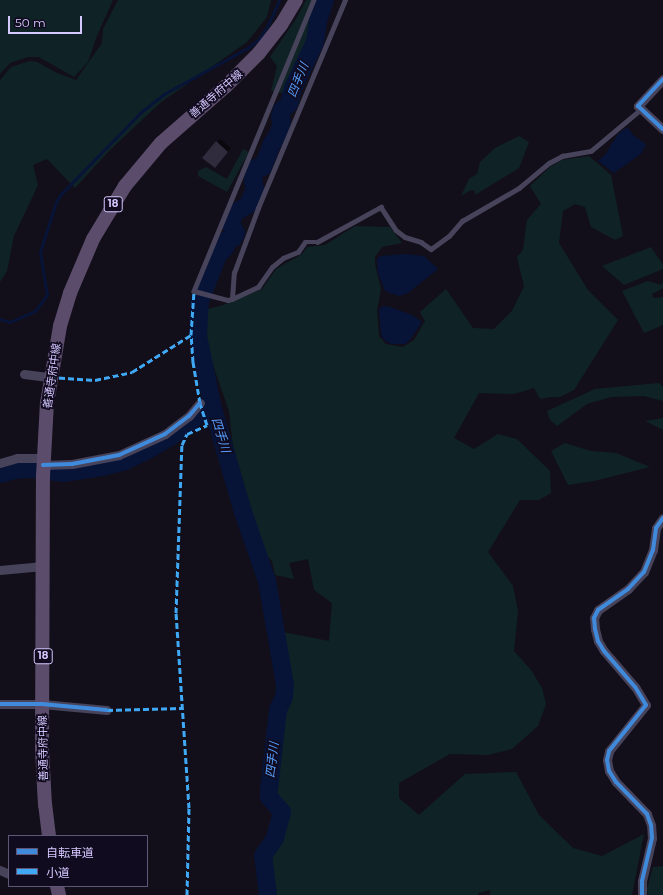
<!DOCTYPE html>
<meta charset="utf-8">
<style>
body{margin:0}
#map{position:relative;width:663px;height:895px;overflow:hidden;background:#120f1a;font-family:Montserrat,"Noto Sans JP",sans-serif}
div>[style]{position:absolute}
.green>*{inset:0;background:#0f2326}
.water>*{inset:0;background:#071438}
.shadow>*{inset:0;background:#0007}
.stream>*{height:3px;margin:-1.5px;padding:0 1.5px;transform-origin:1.5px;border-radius:1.5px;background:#071438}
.river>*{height:18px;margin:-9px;padding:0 9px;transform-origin:9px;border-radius:9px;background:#071438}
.building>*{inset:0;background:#302c3d}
.lane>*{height:4.5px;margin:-2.25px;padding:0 2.25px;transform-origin:2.25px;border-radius:2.25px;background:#47435b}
.street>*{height:9px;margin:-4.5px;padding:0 4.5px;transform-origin:4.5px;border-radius:4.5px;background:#47435b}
.primary>*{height:14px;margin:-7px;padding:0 7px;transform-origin:7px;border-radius:7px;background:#5c4c6c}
.quiet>*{height:3px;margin-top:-1.5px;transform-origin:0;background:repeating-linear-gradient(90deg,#3fa9f5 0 6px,transparent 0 9px)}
.cycleway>*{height:4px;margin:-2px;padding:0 2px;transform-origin:2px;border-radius:2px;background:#408adc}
span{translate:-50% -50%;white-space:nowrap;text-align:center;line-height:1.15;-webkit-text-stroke:3.5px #100b1e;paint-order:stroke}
.shield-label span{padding:1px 3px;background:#100b1e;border:1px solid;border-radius:3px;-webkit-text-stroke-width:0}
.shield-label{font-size:10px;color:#d4c8ff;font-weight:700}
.street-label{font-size:11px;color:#d4c8ff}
.water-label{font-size:12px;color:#569fff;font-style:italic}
.legend{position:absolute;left:8px;top:835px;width:140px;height:52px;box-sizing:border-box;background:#100b1e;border:1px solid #5e5778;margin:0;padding:5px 7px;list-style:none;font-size:12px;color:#d4c8ff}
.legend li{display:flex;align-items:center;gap:8px;height:20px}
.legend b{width:20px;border:1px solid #5e5778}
.scale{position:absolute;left:8px;top:16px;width:74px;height:18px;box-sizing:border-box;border:2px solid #d4c8ff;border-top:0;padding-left:5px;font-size:12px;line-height:14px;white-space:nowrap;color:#d4c8ff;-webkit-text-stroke:3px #100b1e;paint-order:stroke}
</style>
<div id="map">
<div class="green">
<div style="clip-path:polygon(0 0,113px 0,96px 38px,88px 62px,74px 77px,39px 57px,28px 57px,10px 63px,0 74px)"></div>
<div style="clip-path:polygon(118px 0,271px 0,267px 17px,247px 42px,160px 103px,109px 151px,75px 188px,47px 159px,33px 165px,38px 185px,14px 236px,7px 271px,0 282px,0 80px,11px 67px,30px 61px,37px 62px,57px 73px,76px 80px,102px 43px,103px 29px)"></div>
<div style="clip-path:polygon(306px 0,315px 0,316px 9px,306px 43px,284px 93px,271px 91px,277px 66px,270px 57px,296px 19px)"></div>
<div style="clip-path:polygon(519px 136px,529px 142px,519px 168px,475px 195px,475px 191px,471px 190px,461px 196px,469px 179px,477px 174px,480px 162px,495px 148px)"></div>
<div style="clip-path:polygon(243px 149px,249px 152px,227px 192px,198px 176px,198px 171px,206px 167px,227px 179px)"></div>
<div style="clip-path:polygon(589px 156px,611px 175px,623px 236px,615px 240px,591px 227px,585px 207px,575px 204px,563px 211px,559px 243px,588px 290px,618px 320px,574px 390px,560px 397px,550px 397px,540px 399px,534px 388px,514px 394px,479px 393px,454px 438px,474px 449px,498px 434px,517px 439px,550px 471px,551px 493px,539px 500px,520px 500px,488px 552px,513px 586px,518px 611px,514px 651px,531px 670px,542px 688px,546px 704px,538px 726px,512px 749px,488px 755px,450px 754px,399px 783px,399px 798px,419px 815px,465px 774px,516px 772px,539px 815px,573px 848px,602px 856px,644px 834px,632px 895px,490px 895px,490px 890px,478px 893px,478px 895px,273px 895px,267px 859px,279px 841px,287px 810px,273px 793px,282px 711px,289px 698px,287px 656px,278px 631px,329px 641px,332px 603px,314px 590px,308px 559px,289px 563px,294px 579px,275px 575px,272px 561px,264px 553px,233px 446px,229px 411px,203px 336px,204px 310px,223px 305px,262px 289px,276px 269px,302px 254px,307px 247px,325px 245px,355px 226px,390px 227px,402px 243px,382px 247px,375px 257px,375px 264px,381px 289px,377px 311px,379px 336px,386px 344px,403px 347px,414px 340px,425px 321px,420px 312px,446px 289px,473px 328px,494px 329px,512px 311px,524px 286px,517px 257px,523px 250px,527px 220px,541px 204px,530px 186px,550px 167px,562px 160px)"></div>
<div style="clip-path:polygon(651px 247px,663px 265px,663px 269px,624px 285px,602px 266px)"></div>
<div style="clip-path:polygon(648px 281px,661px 285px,663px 281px,663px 288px,652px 294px,653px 298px,663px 297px,663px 325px,644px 333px,622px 291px)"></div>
<div style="clip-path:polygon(659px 383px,663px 387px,663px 401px,644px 396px,611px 397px,587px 404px,557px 426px,550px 420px,547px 411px,595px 389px)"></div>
<div style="clip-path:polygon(663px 418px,663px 430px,645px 421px)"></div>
<div style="clip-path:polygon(565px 443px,591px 451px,616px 453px,650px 467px,594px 481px,568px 485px,551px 451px)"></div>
<div style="clip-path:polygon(663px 866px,663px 895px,648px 895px,647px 889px,653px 867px)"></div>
</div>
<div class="water">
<div style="clip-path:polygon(627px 127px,634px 136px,646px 144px,642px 153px,614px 173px,598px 161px,605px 155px,618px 134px)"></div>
<div style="clip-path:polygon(406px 254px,424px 256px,438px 269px,408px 293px,399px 296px,385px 291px,378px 273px,377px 260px,380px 256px)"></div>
<div style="clip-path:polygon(387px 306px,412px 315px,422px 322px,410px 340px,405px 344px,391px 344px,383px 339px,381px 334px,379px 310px,381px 307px)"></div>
</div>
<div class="shadow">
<div style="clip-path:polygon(220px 139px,231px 148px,218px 163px,217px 142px)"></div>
</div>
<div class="stream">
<div style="left:0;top:319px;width:10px;rotate:17deg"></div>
<div style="left:10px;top:322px;width:27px;rotate:-24deg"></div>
<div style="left:35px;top:311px;width:20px;rotate:-53deg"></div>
<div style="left:47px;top:295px;width:44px;rotate:-99.2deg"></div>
<div style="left:40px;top:252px;width:52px;rotate:-72.3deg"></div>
<div style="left:56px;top:202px;width:9px;rotate:-58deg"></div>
<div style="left:61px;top:194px;width:115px;rotate:-45.7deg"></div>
<div style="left:141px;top:112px;width:29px;rotate:-38deg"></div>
<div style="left:164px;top:94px;width:97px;rotate:-28.9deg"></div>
<div style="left:249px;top:47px;width:13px;rotate:-39deg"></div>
<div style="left:259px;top:39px;width:17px;rotate:-57deg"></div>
<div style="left:268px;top:25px;width:27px;rotate:-66deg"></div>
</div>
<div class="river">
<div style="left:0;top:474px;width:16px;rotate:-15deg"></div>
<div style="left:15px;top:470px;width:16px;rotate:-4deg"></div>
<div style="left:31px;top:469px;width:32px;rotate:7deg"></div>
<div style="left:63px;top:473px;width:40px;rotate:-8.5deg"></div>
<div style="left:103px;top:467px;width:23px;rotate:-15deg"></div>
<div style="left:125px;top:461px;width:25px;rotate:-26deg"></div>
<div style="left:148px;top:450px;width:37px;rotate:-31deg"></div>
<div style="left:180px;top:431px;width:28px;rotate:-41deg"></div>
<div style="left:201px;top:413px;width:13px;rotate:-18deg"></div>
<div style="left:268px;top:895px;width:39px;rotate:-97deg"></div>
<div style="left:263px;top:856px;width:22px;rotate:-56deg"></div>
<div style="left:275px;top:838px;width:27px;rotate:-75deg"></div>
<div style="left:282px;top:812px;width:20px;rotate:-131deg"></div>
<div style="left:269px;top:797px;width:7px;rotate:-90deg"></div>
<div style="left:269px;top:790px;width:81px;rotate:-83.6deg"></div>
<div style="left:278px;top:710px;width:14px;rotate:-65deg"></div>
<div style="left:284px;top:697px;width:12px;rotate:-85deg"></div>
<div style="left:285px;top:685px;width:106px;rotate:-99.8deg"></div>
<div style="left:267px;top:581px;width:73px;rotate:-109.2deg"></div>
<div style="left:243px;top:512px;width:107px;rotate:-106.2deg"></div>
<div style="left:213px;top:409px;width:75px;rotate:-101.6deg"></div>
<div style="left:198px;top:336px;width:35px;rotate:-87deg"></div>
<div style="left:200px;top:301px;width:49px;rotate:-68.6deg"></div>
<div style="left:218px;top:255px;width:10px;rotate:-45deg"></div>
<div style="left:225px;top:248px;width:8px;rotate:-76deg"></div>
<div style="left:227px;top:240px;width:6px;rotate:-18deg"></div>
<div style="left:233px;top:238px;width:6px;rotate:-59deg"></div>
<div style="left:236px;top:233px;width:9px;rotate:-122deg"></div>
<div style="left:231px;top:225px;width:12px;rotate:-76deg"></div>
<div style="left:234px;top:213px;width:16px;rotate:-30deg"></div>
<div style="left:248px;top:205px;width:17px;rotate:-66deg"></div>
<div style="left:255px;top:189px;width:9px;rotate:-103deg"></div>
<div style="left:253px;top:180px;width:12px;rotate:-76deg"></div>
<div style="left:256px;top:168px;width:7px;rotate:-8deg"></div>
<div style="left:263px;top:167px;width:25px;rotate:-69deg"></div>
<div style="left:272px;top:144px;width:13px;rotate:-58deg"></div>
<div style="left:279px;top:133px;width:12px;rotate:-76deg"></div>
<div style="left:282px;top:121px;width:4px;rotate:-117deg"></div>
<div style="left:280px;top:117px;width:7px;rotate:-74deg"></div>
<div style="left:282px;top:110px;width:9px;rotate:-41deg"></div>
<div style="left:289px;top:104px;width:16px;rotate:-76deg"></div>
<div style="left:293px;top:88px;width:51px;rotate:-64.4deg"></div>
<div style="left:315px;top:42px;width:21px;rotate:-82deg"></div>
<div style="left:318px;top:21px;width:22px;rotate:-72deg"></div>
</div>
<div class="building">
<div style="clip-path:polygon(216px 141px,228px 152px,215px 168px,202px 158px)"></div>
</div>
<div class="lane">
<div style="left:314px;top:0;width:315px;rotate:112.4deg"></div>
<div style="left:194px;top:291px;width:35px;rotate:15deg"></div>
<div style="left:228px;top:300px;width:4px;rotate:-14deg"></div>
<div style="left:232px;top:299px;width:26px;rotate:-86deg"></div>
<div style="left:234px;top:273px;width:69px;rotate:-69.7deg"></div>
<div style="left:258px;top:208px;width:225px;rotate:-67.3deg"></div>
<div style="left:232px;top:299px;width:29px;rotate:-25deg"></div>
<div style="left:258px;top:287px;width:24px;rotate:-55deg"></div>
<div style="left:272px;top:267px;width:14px;rotate:-39deg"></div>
<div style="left:283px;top:258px;width:16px;rotate:-22deg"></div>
<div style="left:298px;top:252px;width:12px;rotate:-55deg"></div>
<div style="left:305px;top:242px;width:12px"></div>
<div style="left:317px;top:242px;width:73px;rotate:-28.7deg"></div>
<div style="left:381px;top:207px;width:27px;rotate:57deg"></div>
<div style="left:396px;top:230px;width:11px;rotate:38deg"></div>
<div style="left:405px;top:237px;width:17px;rotate:17deg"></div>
<div style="left:421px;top:242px;width:12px;rotate:35deg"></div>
<div style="left:431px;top:249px;width:22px;rotate:-36deg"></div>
<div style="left:449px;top:236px;width:20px;rotate:-49deg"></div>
<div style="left:462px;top:221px;width:66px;rotate:-30.1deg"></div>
<div style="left:519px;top:188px;width:39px;rotate:-40deg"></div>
<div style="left:549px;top:163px;width:15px;rotate:-28deg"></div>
<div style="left:562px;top:156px;width:29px;rotate:-10deg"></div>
<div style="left:591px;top:151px;width:65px;rotate:-40deg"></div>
</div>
<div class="street">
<div style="left:663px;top:79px;width:37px;rotate:133deg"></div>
<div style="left:638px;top:106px;width:34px;rotate:43deg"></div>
<div style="left:24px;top:374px;width:26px;rotate:7deg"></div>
<div style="left:0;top:463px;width:18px;rotate:-16deg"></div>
<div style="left:17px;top:458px;width:26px"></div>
<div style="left:43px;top:465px;width:29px;rotate:-2deg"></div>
<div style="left:72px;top:464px;width:48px;rotate:-10.8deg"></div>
<div style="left:119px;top:455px;width:51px;rotate:-24.5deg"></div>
<div style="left:165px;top:434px;width:30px;rotate:-37deg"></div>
<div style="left:189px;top:416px;width:17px;rotate:-50deg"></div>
<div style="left:0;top:570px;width:43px;rotate:-5.3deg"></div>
<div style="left:0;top:704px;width:42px"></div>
<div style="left:42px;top:704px;width:65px;rotate:5.3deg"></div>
<div style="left:0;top:870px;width:10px;rotate:24deg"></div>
<div style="left:642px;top:895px;width:14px;rotate:-90deg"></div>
<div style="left:642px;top:881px;width:44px;rotate:-76.9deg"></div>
<div style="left:652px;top:838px;width:13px;rotate:-94deg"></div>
<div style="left:651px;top:825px;width:12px;rotate:-110deg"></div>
<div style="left:647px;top:814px;width:45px;rotate:-134.1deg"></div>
<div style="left:616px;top:782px;width:13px;rotate:-122deg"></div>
<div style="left:609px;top:771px;width:11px;rotate:-100deg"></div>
<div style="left:607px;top:760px;width:9px;rotate:-77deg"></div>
<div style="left:609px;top:751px;width:59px;rotate:-51.2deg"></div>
<div style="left:646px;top:705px;width:21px;rotate:-121deg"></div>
<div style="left:635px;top:687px;width:48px;rotate:-130.7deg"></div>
<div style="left:604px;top:651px;width:12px;rotate:-121deg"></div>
<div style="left:598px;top:641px;width:12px;rotate:-104deg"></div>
<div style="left:595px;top:629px;width:11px;rotate:-95deg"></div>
<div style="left:594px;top:618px;width:9px;rotate:-63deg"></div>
<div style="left:598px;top:610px;width:37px;rotate:-35deg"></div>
<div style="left:628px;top:589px;width:23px;rotate:-47deg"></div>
<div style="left:644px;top:572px;width:24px;rotate:-68deg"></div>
<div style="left:653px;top:550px;width:22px;rotate:-82deg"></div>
<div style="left:656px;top:528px;width:12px;rotate:-55deg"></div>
</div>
<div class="primary">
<div style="left:49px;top:836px;width:31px;rotate:-97deg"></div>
<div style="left:45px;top:805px;width:55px;rotate:-93.1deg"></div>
<div style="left:42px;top:750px;width:274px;rotate:-89.8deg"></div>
<div style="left:43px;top:476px;width:73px;rotate:-86.9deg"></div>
<div style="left:47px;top:403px;width:78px;rotate:-80.4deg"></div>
<div style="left:60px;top:326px;width:34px;rotate:-73deg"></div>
<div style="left:70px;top:293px;width:59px;rotate:-66.9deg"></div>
<div style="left:93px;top:239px;width:62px;rotate:-58.9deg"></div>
<div style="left:125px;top:186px;width:56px;rotate:-50.1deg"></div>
<div style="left:161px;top:143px;width:86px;rotate:-41.2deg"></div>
<div style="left:226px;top:86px;width:47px;rotate:-45deg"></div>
<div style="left:259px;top:53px;width:36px;rotate:-52deg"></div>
<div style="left:281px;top:25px;width:29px;rotate:-59deg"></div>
<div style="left:57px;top:886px;width:9px;rotate:77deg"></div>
</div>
<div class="quiet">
<div style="left:50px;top:377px;width:45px;rotate:3.8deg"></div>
<div style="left:95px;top:380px;width:38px;rotate:-12deg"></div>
<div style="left:132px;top:372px;width:70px;rotate:-32.1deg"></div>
<div style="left:107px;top:710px;width:75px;rotate:-1.5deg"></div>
<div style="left:187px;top:895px;width:87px;rotate:-88.7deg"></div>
<div style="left:189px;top:808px;width:195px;rotate:-93.8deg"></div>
<div style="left:176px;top:613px;width:168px;rotate:-88deg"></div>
<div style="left:182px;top:445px;width:12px;rotate:-66deg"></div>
<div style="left:187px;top:434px;width:22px;rotate:-24deg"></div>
<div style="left:207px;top:425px;width:23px;rotate:-108deg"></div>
<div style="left:200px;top:403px;width:42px;rotate:-99.7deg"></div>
<div style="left:193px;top:362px;width:27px;rotate:-94deg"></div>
<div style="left:191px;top:335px;width:44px;rotate:-86.1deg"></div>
</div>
<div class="cycleway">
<div style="left:663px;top:79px;width:37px;rotate:133deg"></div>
<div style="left:638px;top:106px;width:34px;rotate:43deg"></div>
<div style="left:43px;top:465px;width:29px;rotate:-2deg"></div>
<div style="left:72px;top:464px;width:48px;rotate:-10.8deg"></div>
<div style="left:119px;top:455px;width:51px;rotate:-24.5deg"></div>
<div style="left:165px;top:434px;width:30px;rotate:-37deg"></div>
<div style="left:189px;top:416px;width:17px;rotate:-50deg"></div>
<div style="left:0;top:704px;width:42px"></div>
<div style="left:42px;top:704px;width:65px;rotate:5.3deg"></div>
<div style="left:642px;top:895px;width:14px;rotate:-90deg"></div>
<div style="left:642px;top:881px;width:44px;rotate:-76.9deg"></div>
<div style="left:652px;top:838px;width:13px;rotate:-94deg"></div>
<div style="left:651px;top:825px;width:12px;rotate:-110deg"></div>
<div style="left:647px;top:814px;width:45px;rotate:-134.1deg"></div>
<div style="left:616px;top:782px;width:13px;rotate:-122deg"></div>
<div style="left:609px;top:771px;width:11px;rotate:-100deg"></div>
<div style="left:607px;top:760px;width:9px;rotate:-77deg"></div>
<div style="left:609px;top:751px;width:59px;rotate:-51.2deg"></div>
<div style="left:646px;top:705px;width:21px;rotate:-121deg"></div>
<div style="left:635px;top:687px;width:48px;rotate:-130.7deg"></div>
<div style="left:604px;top:651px;width:12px;rotate:-121deg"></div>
<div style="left:598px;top:641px;width:12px;rotate:-104deg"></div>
<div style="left:595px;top:629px;width:11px;rotate:-95deg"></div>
<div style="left:594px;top:618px;width:9px;rotate:-63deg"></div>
<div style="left:598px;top:610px;width:37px;rotate:-35deg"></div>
<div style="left:628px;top:589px;width:23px;rotate:-47deg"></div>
<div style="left:644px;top:572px;width:24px;rotate:-68deg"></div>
<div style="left:653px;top:550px;width:22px;rotate:-82deg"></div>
<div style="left:656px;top:528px;width:12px;rotate:-55deg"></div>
</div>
<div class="shield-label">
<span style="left:113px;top:204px">18</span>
<span style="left:43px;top:656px">18</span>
</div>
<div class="street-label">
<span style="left:216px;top:94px;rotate:-41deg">善通寺府中線</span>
<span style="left:52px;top:376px;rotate:-82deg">善通寺府中線</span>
<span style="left:43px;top:748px;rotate:-91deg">善通寺府中線</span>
</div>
<div class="water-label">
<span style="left:298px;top:80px;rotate:-68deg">四手川</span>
<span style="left:221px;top:435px;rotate:73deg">四手川</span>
<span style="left:272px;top:760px;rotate:-83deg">四手川</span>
</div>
<ul class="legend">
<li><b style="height:5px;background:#408adc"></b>自転車道</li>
<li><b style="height:5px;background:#3fa9f5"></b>小道</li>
</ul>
<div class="scale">50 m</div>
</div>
